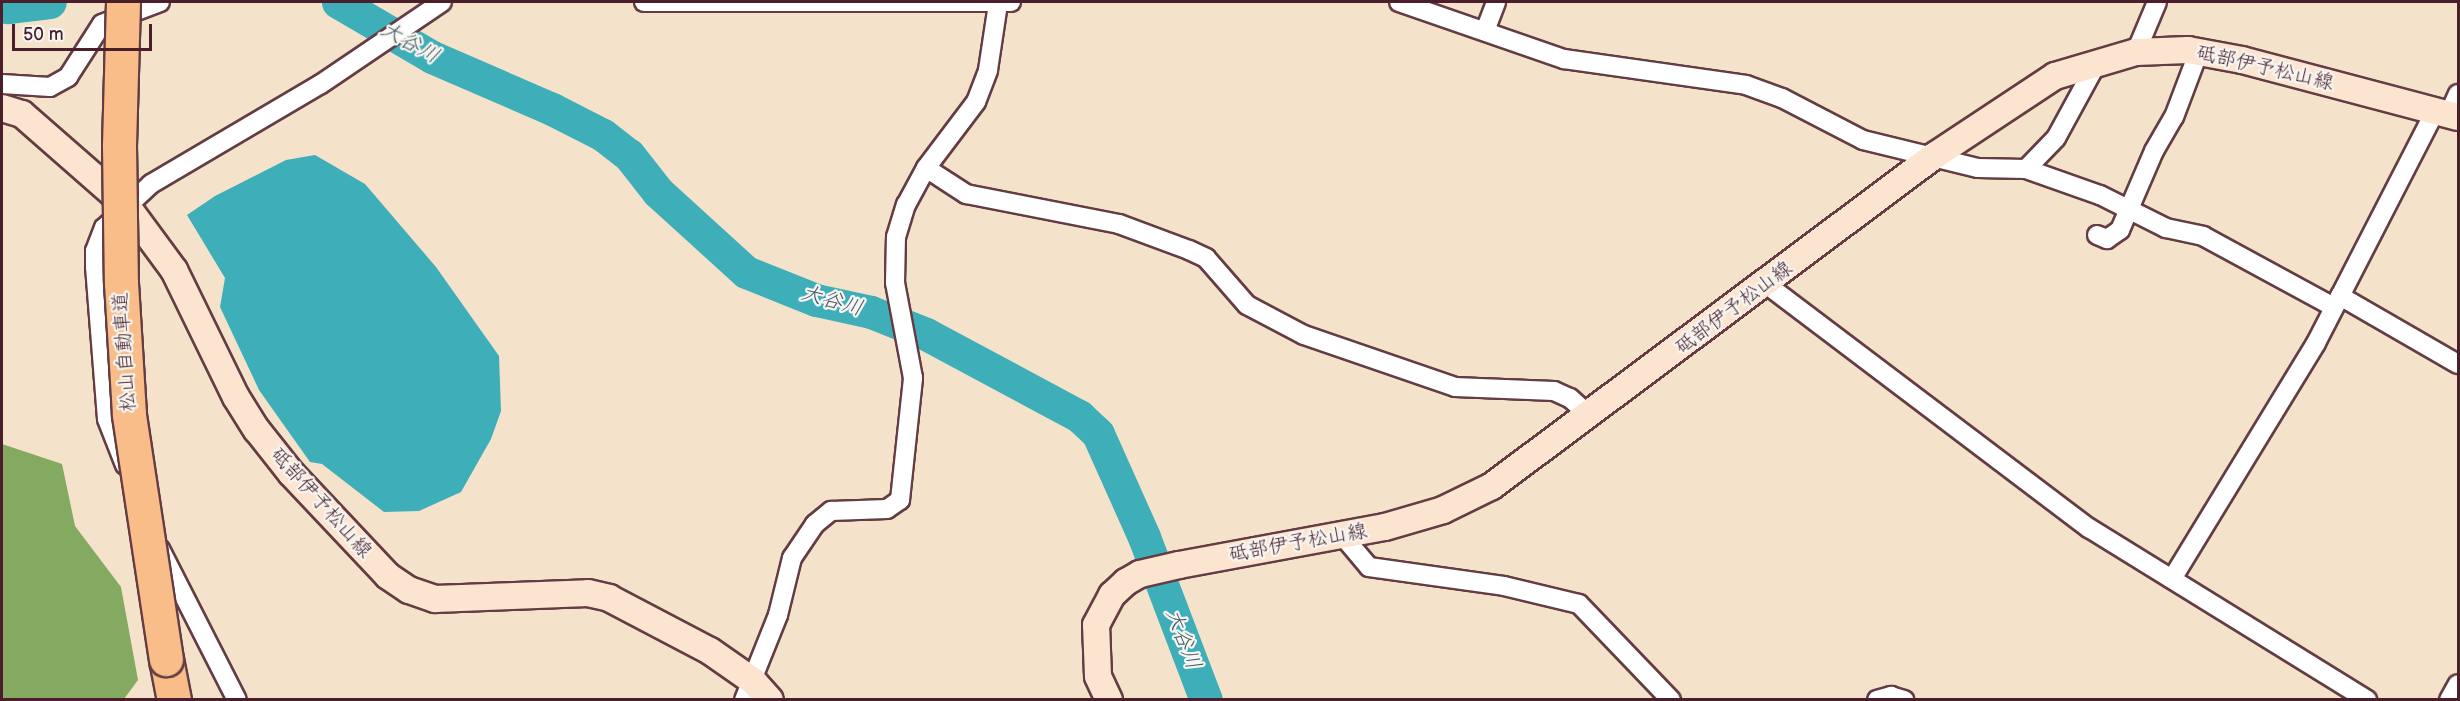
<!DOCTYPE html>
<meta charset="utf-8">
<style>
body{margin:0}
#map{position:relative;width:2460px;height:701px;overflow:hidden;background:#f4e2ca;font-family:"Balsamiq Sans","Klee One",sans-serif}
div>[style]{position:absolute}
.forest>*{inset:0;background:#83aa60}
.water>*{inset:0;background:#3eaeb9}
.river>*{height:33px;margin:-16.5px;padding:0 16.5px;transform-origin:16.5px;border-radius:16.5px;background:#3eaeb9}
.roads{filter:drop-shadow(2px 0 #643c43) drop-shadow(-2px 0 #643c43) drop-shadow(0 2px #643c43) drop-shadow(0 -2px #643c43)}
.minor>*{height:18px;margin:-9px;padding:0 9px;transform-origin:9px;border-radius:9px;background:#fff}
.secondary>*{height:26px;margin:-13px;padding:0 13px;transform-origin:13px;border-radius:13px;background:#fce5d0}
.motorway>*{height:33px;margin:-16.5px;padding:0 16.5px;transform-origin:16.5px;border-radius:16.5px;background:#f8bd89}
.bridges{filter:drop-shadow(2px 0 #643c43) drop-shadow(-2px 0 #643c43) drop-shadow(0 2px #643c43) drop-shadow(0 -2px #643c43)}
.motorway-bridge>*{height:33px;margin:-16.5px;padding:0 16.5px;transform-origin:16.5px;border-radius:16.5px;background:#f8bd89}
span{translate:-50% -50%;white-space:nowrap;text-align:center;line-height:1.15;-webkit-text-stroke:4.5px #f6f6f2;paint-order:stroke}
.street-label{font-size:20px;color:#4a1f2b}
.water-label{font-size:21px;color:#455864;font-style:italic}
.frame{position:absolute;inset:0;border:3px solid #4a1f2b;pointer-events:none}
.scale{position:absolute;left:12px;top:24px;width:140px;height:27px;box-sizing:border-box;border:3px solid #4a1f2b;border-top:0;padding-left:8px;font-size:18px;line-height:21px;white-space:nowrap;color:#4a1f2b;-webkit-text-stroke:4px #f6f6f2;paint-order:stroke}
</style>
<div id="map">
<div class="forest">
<div style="clip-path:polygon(2px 444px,62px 464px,75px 526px,121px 587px,138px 680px,124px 699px,2px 699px)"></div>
</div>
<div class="water">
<div style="clip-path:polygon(315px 155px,365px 184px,436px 267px,499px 356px,501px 411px,491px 439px,461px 492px,419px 511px,384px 512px,322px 464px,310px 462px,259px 390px,220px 307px,225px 278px,187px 215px,215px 196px,286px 160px)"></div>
</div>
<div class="river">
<div style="left:338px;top:2px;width:109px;rotate:30.3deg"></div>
<div style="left:432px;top:57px;width:131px;rotate:23.4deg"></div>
<div style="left:552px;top:109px;width:57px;rotate:27deg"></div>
<div style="left:603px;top:135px;width:33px;rotate:38deg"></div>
<div style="left:629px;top:155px;width:47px;rotate:51.9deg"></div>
<div style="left:658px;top:192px;width:119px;rotate:42.3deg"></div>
<div style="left:746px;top:272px;width:75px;rotate:21.8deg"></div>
<div style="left:816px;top:300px;width:56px;rotate:12.3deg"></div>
<div style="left:871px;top:312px;width:59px;rotate:21.8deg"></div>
<div style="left:926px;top:334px;width:174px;rotate:28.2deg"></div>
<div style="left:1079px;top:416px;width:26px;rotate:43deg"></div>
<div style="left:1098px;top:434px;width:113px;rotate:65.9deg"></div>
<div style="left:1144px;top:537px;width:174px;rotate:69.2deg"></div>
<div style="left:2px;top:4px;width:7px;rotate:27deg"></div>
<div style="left:8px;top:7px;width:42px;rotate:-6.8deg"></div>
</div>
<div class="roads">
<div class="minor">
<div style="left:644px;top:2px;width:367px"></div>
<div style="left:1399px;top:2px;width:175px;rotate:19.1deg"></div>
<div style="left:1564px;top:59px;width:184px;rotate:8.1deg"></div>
<div style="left:1746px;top:85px;width:38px;rotate:20deg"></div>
<div style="left:1782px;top:98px;width:91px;rotate:27.4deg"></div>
<div style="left:1863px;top:140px;width:118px;rotate:13.7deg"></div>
<div style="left:1978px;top:168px;width:48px;rotate:1.2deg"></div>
<div style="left:2026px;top:169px;width:78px;rotate:19.4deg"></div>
<div style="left:2100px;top:195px;width:74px;rotate:26.6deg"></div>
<div style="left:2166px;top:228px;width:38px;rotate:12deg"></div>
<div style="left:2203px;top:236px;width:149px;rotate:28.5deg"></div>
<div style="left:1485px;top:31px;width:31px;rotate:-69deg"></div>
<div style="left:2136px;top:52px;width:54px;rotate:-67.2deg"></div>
<div style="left:2px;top:84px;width:48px;rotate:3.6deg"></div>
<div style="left:50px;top:87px;width:21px;rotate:-29deg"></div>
<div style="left:68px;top:77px;width:63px;rotate:-57.3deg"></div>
<div style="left:102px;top:24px;width:62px;rotate:-20.8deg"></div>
<div style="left:2449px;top:114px;width:22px;rotate:-66deg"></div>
<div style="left:926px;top:168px;width:48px;rotate:33deg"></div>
<div style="left:966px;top:194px;width:156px;rotate:11.1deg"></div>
<div style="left:1119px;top:224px;width:75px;rotate:20.4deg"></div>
<div style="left:1189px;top:250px;width:19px;rotate:25deg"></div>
<div style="left:1206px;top:258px;width:62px;rotate:48.9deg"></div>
<div style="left:1247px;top:305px;width:64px;rotate:27.8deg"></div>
<div style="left:1304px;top:335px;width:160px;rotate:19deg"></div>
<div style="left:1455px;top:387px;width:99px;rotate:2.3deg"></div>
<div style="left:1554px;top:391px;width:17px;rotate:24deg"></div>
<div style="left:1570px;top:398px;width:27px;rotate:42deg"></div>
<div style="left:2026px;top:169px;width:43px;rotate:-45.9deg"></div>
<div style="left:2056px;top:138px;width:88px;rotate:-61.4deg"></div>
<div style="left:2097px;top:235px;width:11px;rotate:22deg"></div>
<div style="left:2107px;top:239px;width:16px;rotate:-35deg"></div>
<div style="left:2120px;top:230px;width:86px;rotate:-66.7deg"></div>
<div style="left:2154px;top:151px;width:39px;rotate:-60deg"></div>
<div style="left:2174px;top:117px;width:71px;rotate:-69.3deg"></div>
<div style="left:1766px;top:284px;width:405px;rotate:37.1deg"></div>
<div style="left:2089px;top:528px;width:327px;rotate:31.7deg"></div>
<div style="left:2340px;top:296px;width:136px;rotate:30deg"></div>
<div style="left:125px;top:465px;width:49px;rotate:-111.4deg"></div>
<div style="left:107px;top:419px;width:152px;rotate:-94.5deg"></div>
<div style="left:95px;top:267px;width:16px;rotate:-90deg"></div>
<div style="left:95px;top:251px;width:25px;rotate:-69deg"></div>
<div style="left:104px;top:228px;width:64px;rotate:-43.1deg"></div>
<div style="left:151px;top:184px;width:197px;rotate:-30.5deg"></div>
<div style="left:321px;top:84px;width:146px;rotate:-34.1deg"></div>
<div style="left:1342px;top:535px;width:42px;rotate:49.8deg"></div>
<div style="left:1369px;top:567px;width:136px;rotate:8deg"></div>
<div style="left:1504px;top:586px;width:77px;rotate:13.5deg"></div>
<div style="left:1579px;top:604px;width:133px;rotate:46.2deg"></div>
<div style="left:160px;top:549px;width:169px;rotate:63deg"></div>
<div style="left:2172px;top:579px;width:276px;rotate:-58.6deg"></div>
<div style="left:2316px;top:343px;width:261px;rotate:-62.8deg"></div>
<div style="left:744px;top:700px;width:92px;rotate:-68.2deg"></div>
<div style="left:778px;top:615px;width:59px;rotate:-76.2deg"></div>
<div style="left:792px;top:558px;width:41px;rotate:-55.9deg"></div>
<div style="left:815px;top:524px;width:21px;rotate:-39deg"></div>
<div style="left:831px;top:511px;width:56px;rotate:-2deg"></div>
<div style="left:887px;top:509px;width:16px;rotate:-35deg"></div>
<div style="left:900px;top:500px;width:123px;rotate:-83.9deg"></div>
<div style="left:913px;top:378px;width:97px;rotate:-100.7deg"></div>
<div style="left:895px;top:283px;width:46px;rotate:-88.8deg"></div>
<div style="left:896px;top:237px;width:34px;rotate:-73deg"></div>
<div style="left:906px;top:205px;width:42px;rotate:-61.6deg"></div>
<div style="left:926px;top:168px;width:83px;rotate:-52.9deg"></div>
<div style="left:976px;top:102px;width:34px;rotate:-69deg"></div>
<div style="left:988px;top:70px;width:67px;rotate:-81.4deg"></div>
<div style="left:1877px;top:700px;width:15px;rotate:-16deg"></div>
<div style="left:1891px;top:696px;width:14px;rotate:17deg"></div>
<div style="left:2449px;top:700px;width:18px;rotate:-61deg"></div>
</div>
<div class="secondary">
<div style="left:2px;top:108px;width:21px;rotate:17deg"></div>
<div style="left:22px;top:114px;width:138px;rotate:41.2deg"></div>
<div style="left:126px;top:205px;width:81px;rotate:53.6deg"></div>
<div style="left:174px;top:270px;width:141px;rotate:64deg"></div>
<div style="left:236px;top:397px;width:39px;rotate:58deg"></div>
<div style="left:257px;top:430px;width:55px;rotate:51.7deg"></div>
<div style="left:291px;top:473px;width:141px;rotate:46.7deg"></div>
<div style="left:388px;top:576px;width:25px;rotate:34deg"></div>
<div style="left:409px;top:590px;width:28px;rotate:19deg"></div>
<div style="left:435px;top:599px;width:153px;rotate:-2.2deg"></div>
<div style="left:588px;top:593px;width:22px;rotate:13deg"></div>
<div style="left:609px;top:598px;width:114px;rotate:27.7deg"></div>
<div style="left:710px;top:651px;width:52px;rotate:34.9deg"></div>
<div style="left:753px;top:681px;width:25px;rotate:48deg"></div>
<div style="left:1109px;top:700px;width:26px;rotate:-115deg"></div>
<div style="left:1098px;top:676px;width:51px;rotate:-92.2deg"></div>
<div style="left:1096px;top:625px;width:34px;rotate:-62deg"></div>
<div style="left:1112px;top:595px;width:19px;rotate:-43deg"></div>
<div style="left:1126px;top:582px;width:16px;rotate:-30deg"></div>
<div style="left:1140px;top:574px;width:40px;rotate:-13deg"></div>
<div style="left:1179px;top:565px;width:209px;rotate:-10.5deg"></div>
<div style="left:1385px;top:527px;width:60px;rotate:-16.3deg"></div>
<div style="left:1443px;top:510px;width:55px;rotate:-26.1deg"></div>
<div style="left:1492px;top:486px;width:552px;rotate:-36.75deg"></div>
<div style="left:1934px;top:156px;width:145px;rotate:-33.5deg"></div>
<div style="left:2055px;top:76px;width:84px;rotate:-16.5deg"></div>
<div style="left:2136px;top:52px;width:52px;rotate:-2.2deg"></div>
<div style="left:2188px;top:50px;width:55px;rotate:10.5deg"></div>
<div style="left:2242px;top:60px;width:223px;rotate:14.8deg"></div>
</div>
<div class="motorway">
<div style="left:166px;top:659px;width:42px;rotate:79deg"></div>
</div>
</div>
<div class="bridges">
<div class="motorway-bridge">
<div style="left:123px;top:2px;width:143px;rotate:91.6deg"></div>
<div style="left:119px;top:145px;width:138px;rotate:89.2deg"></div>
<div style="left:121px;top:283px;width:132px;rotate:86.5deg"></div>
<div style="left:129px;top:415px;width:247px;rotate:81.4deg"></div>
</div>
</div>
<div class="street-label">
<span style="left:2265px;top:68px;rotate:13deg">砥部伊予松山線</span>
<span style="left:1734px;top:308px;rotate:-37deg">砥部伊予松山線</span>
<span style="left:125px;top:352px;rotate:-94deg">松山自動車道</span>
<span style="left:321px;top:503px;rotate:48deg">砥部伊予松山線</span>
<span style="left:1298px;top:543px;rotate:-10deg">砥部伊予松山線</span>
</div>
<div class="water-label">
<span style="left:410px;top:43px;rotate:29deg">大谷川</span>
<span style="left:832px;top:301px;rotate:16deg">大谷川</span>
<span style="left:1183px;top:639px;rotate:69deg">大谷川</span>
</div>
<div class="frame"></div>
<div class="scale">50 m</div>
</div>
